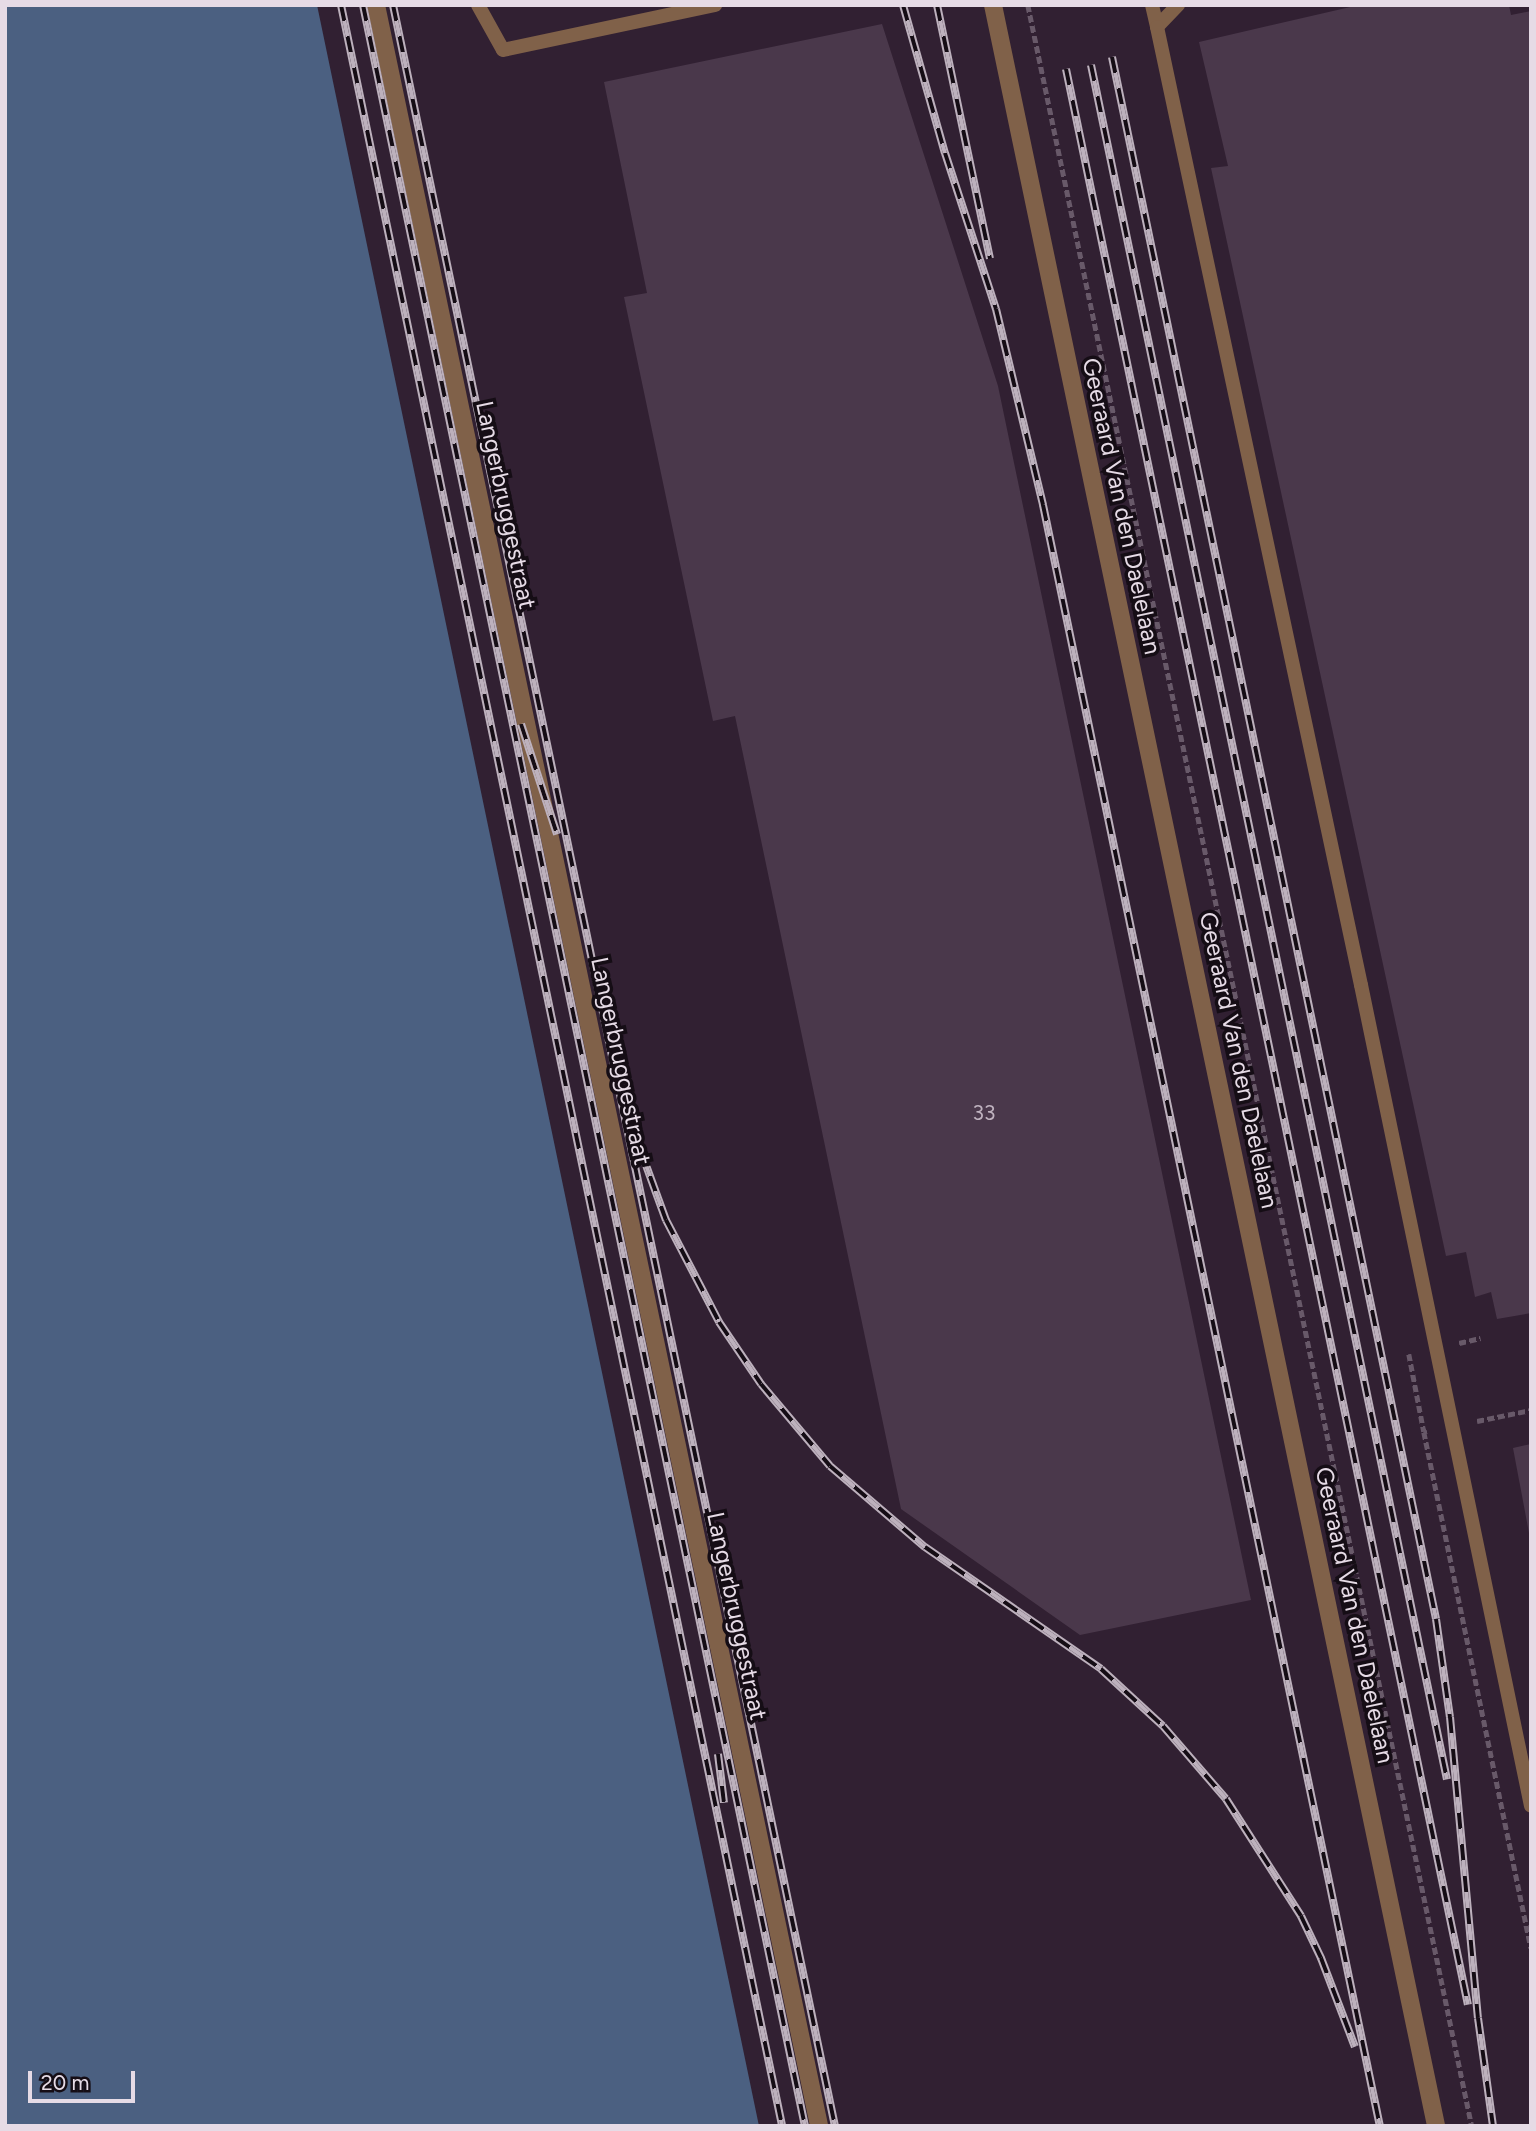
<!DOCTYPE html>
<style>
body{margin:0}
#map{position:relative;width:1536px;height:2131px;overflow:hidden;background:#312032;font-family:Figtree,sans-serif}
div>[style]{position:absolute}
.water>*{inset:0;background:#4b6081}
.building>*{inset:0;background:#4a384b}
.path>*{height:4.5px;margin-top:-2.25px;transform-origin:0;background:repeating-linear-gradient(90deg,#685969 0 7px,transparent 0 10.5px)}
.lane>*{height:14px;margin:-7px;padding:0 7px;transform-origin:7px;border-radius:7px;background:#806149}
.street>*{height:18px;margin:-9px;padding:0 9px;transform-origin:9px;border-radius:9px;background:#806149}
.rail>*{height:8px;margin-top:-4px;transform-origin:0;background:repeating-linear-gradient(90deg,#150d15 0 16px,#bdb1bd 0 32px);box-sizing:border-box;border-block:2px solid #bdb1bd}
span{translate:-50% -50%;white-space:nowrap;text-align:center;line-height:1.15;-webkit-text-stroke:7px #150d15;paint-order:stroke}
.number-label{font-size:21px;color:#bfb2bf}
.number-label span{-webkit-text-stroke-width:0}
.street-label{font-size:24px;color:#e6dbe6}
.frame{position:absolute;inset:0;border:7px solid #e6dbe6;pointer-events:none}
.scale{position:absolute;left:28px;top:2071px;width:107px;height:32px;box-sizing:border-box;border:4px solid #e6dbe6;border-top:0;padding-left:9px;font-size:21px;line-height:24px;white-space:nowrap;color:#e6dbe6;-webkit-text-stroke:5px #150d15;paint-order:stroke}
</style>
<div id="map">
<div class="water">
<div style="clip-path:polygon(5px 5px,317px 5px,759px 2126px,5px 2126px)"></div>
</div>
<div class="building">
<div style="clip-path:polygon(1359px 5px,1509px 5px,1511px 15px,1531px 11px,1531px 1313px,1497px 1319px,1491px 1292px,1475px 1297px,1466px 1252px,1446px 1256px,1211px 168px,1228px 166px,1199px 42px)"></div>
<div style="clip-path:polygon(882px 24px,998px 386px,1251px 1600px,1080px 1635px,901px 1509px,735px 716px,713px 721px,624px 297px,647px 293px,604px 82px)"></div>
<div style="clip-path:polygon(1531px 1444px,1531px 1533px,1529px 1533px,1513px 1448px)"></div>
</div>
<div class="path">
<div style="left:1028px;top:5px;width:2167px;rotate:78.18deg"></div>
<div style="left:1459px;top:1343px;width:22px;rotate:-13deg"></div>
<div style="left:1409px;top:1354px;width:79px;rotate:79.1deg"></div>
<div style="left:1477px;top:1421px;width:55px;rotate:-11.5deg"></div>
<div style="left:1427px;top:1431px;width:3px;rotate:162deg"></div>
<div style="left:1424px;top:1432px;width:527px;rotate:78.28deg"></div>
</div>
<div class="lane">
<div style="left:478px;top:5px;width:51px;rotate:60.9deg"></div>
<div style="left:503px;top:50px;width:217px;rotate:-12deg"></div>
<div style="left:1152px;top:5px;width:23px;rotate:77deg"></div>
<div style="left:1178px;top:5px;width:30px;rotate:134deg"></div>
<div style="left:1157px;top:27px;width:979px;rotate:77.98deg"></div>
<div style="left:1361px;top:985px;width:838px;rotate:78.3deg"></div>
</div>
<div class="street">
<div style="left:376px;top:5px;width:2167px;rotate:78.2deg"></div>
<div style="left:993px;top:5px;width:2167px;rotate:78.2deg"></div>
</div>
<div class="rail">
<div style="left:341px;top:5px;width:2166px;rotate:78.25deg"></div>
<div style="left:363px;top:5px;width:2167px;rotate:78.23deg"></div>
<div style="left:393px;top:5px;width:2167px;rotate:78.23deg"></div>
<div style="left:903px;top:5px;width:154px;rotate:74.2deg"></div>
<div style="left:945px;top:153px;width:164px;rotate:71.9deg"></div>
<div style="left:996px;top:309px;width:202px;rotate:76.5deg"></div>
<div style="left:1043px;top:505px;width:1656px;rotate:78.26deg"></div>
<div style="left:937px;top:5px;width:259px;rotate:78.2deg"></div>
<div style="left:1112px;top:57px;width:1595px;rotate:78.28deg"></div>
<div style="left:1436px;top:1619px;width:99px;rotate:81.9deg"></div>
<div style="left:1450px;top:1717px;width:302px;rotate:84.7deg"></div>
<div style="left:1478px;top:2018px;width:109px;rotate:82.1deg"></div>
<div style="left:1091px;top:65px;width:1751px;rotate:78.27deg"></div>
<div style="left:1066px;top:69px;width:1977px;rotate:78.27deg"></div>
<div style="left:521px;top:724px;width:116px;rotate:71.9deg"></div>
<div style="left:639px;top:1146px;width:79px;rotate:70deg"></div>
<div style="left:666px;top:1220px;width:115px;rotate:62.5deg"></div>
<div style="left:719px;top:1322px;width:75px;rotate:55.9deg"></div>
<div style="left:761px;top:1384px;width:107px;rotate:49.9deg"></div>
<div style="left:830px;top:1466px;width:125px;rotate:40.5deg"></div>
<div style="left:925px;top:1547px;width:214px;rotate:34.7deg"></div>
<div style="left:1101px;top:1669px;width:84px;rotate:42.6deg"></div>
<div style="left:1163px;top:1726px;width:96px;rotate:49.2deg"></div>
<div style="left:1226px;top:1799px;width:139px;rotate:57.3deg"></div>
<div style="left:1301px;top:1916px;width:47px;rotate:64.5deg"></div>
<div style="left:1321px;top:1958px;width:95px;rotate:69.1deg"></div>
<div style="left:718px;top:1754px;width:49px;rotate:83deg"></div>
</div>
<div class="number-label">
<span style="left:984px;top:1113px">33</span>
</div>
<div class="street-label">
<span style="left:506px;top:505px;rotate:78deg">Langerbruggestraat</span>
<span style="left:1122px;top:506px;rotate:78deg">Geeraard Van den Daelelaan</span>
<span style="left:1239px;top:1060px;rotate:78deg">Geeraard Van den Daelelaan</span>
<span style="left:621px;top:1061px;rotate:78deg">Langerbruggestraat</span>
<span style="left:1355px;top:1615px;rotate:78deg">Geeraard Van den Daelelaan</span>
<span style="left:737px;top:1616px;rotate:78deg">Langerbruggestraat</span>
</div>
<div class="frame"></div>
<div class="scale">20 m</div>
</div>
